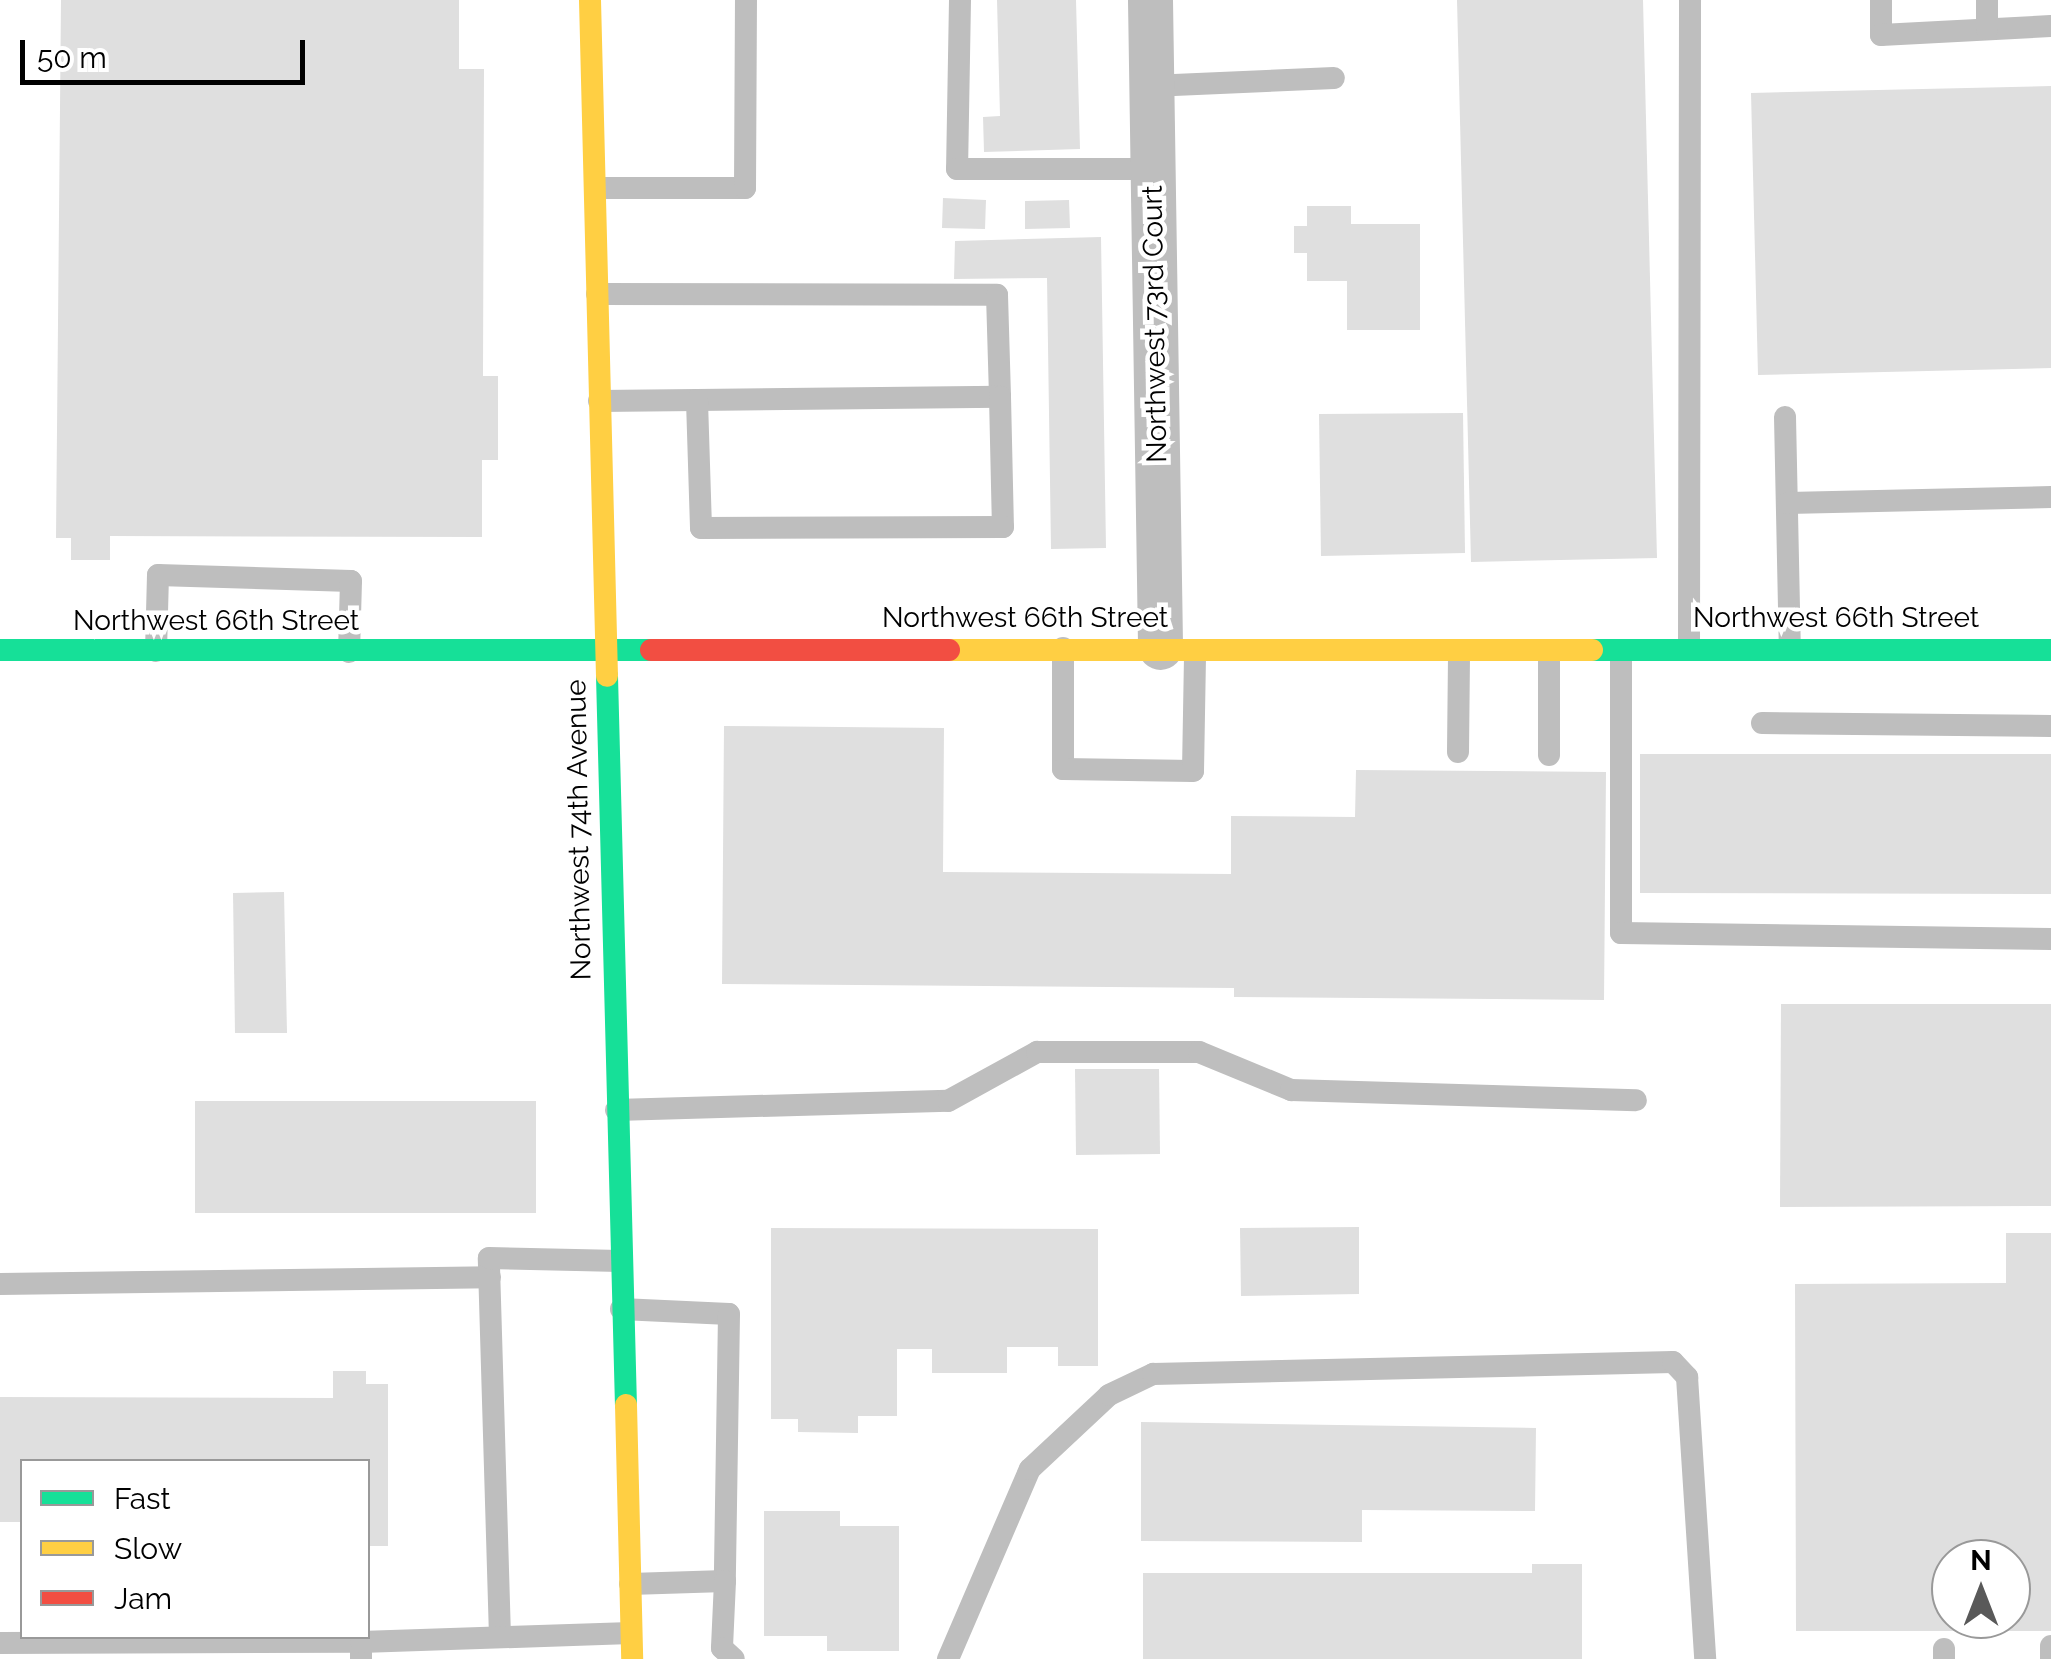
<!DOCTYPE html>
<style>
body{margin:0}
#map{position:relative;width:2051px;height:1659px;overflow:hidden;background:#fff;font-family:Raleway,sans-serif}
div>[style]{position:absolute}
.building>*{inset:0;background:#dfdfdf}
.lane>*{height:22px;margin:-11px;padding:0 11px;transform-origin:11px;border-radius:11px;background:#bebebe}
.street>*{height:45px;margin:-22.5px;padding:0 22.5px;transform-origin:22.5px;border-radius:22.5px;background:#bebebe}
.fast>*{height:22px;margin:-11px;padding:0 11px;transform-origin:11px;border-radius:11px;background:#16e098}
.slow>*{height:22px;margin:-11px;padding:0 11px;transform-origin:11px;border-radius:11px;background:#ffcf43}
.jam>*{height:22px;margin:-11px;padding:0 11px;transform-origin:11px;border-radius:11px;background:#f24e42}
span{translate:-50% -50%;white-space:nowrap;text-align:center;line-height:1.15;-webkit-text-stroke:9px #fff;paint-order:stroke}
.street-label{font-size:28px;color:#000}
.legend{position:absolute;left:20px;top:1459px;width:350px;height:180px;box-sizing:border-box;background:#fff;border:2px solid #999;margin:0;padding:12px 18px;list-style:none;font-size:30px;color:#000}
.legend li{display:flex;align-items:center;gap:20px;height:50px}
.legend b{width:50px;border:2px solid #999}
.north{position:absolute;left:1931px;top:1539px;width:100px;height:100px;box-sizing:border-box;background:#fff;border:2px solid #999;border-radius:50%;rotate:0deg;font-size:28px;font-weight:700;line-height:40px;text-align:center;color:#000}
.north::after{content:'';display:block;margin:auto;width:35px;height:45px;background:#595959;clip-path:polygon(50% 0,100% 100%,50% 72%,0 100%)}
.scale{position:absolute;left:20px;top:40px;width:285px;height:45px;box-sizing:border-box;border:5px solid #000;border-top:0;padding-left:12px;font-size:30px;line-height:35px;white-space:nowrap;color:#000;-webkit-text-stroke:8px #fff;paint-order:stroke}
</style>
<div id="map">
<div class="building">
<div style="clip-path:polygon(61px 0,459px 0,459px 69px,484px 69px,483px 376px,498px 376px,498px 460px,482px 460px,482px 537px,110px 536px,110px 560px,71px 560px,71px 538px,56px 538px)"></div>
<div style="clip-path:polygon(997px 0,1076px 0,1080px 149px,984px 152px,983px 117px,1000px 116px)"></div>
<div style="clip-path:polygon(1457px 0,1643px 0,1657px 558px,1471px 562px)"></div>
<div style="clip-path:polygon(2051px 86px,2051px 368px,1758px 375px,1751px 93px)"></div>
<div style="clip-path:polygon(943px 198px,986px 200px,985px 229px,942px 228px)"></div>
<div style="clip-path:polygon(1069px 200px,1070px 228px,1025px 229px,1025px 201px)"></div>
<div style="clip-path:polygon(1307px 206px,1351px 206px,1351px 224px,1420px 224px,1420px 330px,1347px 330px,1347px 281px,1307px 281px,1307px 253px,1294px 253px,1294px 226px,1307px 226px)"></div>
<div style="clip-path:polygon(1101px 237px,1106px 548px,1051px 549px,1047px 278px,954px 279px,955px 241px)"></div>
<div style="clip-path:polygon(1463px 413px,1465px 553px,1321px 556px,1319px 414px)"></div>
<div style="clip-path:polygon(724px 726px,944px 728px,943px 872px,1231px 874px,1231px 816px,1355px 817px,1356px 770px,1606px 772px,1604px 1000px,1234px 997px,1234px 988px,722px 984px)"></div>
<div style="clip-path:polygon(1640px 754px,2051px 754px,2051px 894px,1640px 893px)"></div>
<div style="clip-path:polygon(284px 892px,287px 1033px,235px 1033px,233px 893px)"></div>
<div style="clip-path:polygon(1781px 1004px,2051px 1004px,2051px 1206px,1780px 1207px)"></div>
<div style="clip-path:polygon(1075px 1069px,1159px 1069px,1160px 1154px,1076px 1155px)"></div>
<div style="clip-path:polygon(195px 1101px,536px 1101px,536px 1213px,195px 1213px)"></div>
<div style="clip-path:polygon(1359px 1227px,1359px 1294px,1241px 1296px,1240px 1228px)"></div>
<div style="clip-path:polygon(771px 1228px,1098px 1229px,1098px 1366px,1058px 1366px,1058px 1347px,1007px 1347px,1007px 1373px,932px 1373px,932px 1349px,897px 1349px,897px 1416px,858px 1416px,858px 1433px,798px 1432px,798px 1419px,771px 1419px)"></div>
<div style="clip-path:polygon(evenodd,2006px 1233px,2051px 1233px,2051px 1631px,1796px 1631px,1795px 1284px,2006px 1283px,2006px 1233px,1951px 1559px,2011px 1559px,2011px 1619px,1951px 1619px,1951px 1559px)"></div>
<div style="clip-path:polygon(333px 1371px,366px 1371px,366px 1384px,388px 1384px,388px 1546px,368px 1546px,368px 1462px,22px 1462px,22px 1522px,0 1522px,0 1397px,333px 1398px)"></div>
<div style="clip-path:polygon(1141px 1422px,1536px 1428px,1535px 1511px,1362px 1510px,1362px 1542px,1141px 1541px)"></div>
<div style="clip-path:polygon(764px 1511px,840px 1511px,840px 1526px,899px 1526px,899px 1651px,827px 1651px,827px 1636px,764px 1636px)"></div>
<div style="clip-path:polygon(1532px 1564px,1582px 1564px,1582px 1659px,1143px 1659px,1143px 1573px,1532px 1573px)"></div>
</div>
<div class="lane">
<div style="left:960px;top:0;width:169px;rotate:91deg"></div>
<div style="left:957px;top:169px;width:196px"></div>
<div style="left:1881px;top:0;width:35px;rotate:90deg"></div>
<div style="left:1881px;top:35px;width:170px;rotate:-3deg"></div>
<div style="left:1987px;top:0;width:29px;rotate:90deg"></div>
<div style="left:1151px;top:86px;width:183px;rotate:-2.5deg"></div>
<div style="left:595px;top:188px;width:150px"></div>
<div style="left:745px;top:188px;width:188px;rotate:-89.7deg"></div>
<div style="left:597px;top:294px;width:400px;rotate:0.1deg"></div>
<div style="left:997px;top:295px;width:102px;rotate:88.3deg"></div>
<div style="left:599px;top:401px;width:98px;rotate:-0.6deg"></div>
<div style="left:697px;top:400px;width:303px;rotate:-0.6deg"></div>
<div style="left:1000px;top:397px;width:130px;rotate:88.7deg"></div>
<div style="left:1003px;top:527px;width:302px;rotate:179.8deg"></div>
<div style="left:701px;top:528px;width:128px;rotate:-91.8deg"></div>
<div style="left:1785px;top:417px;width:232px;rotate:88.8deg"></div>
<div style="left:1788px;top:503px;width:263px;rotate:-1.3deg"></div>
<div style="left:1689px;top:647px;width:647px;rotate:-89.91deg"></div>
<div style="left:1063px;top:648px;width:121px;rotate:90deg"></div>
<div style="left:1063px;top:769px;width:130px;rotate:0.9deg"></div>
<div style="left:1193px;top:771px;width:120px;rotate:-89deg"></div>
<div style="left:156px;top:651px;width:76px;rotate:-88.5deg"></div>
<div style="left:158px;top:575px;width:193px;rotate:1.8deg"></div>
<div style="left:351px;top:581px;width:71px;rotate:91.6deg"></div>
<div style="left:1549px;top:651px;width:104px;rotate:90deg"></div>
<div style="left:1621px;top:651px;width:282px;rotate:90deg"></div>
<div style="left:1621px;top:933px;width:430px;rotate:0.8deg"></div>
<div style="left:1762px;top:723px;width:289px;rotate:0.6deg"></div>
<div style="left:1458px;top:752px;width:101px;rotate:-89.4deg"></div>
<div style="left:616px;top:1110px;width:332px;rotate:-1.6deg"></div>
<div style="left:948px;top:1101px;width:102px;rotate:-28.8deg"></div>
<div style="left:1037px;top:1052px;width:162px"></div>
<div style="left:1199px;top:1052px;width:100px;rotate:22.4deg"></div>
<div style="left:1291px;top:1090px;width:345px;rotate:1.7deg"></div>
<div style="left:0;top:1284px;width:490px;rotate:-0.8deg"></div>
<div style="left:621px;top:1309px;width:108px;rotate:2.7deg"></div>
<div style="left:729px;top:1314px;width:267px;rotate:90.9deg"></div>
<div style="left:725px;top:1581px;width:95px;rotate:178.2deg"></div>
<div style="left:725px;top:1581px;width:67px;rotate:92.6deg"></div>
<div style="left:722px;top:1648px;width:16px;rotate:43deg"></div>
<div style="left:500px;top:1637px;width:379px;rotate:-91.7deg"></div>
<div style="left:489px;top:1258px;width:131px;rotate:1.3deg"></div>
<div style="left:0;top:1643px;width:361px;rotate:-0.2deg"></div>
<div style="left:361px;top:1659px;width:17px;rotate:-90deg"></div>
<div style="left:361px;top:1642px;width:270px;rotate:-1.9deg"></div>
<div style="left:948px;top:1659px;width:207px;rotate:-66.7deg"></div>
<div style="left:1030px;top:1469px;width:108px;rotate:-43.1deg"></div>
<div style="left:1109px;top:1395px;width:49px;rotate:-25.5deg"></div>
<div style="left:1153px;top:1374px;width:520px;rotate:-1.32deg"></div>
<div style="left:1673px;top:1362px;width:21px;rotate:47deg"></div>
<div style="left:1687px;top:1377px;width:283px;rotate:86.3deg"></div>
<div style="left:1944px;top:1659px;width:10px;rotate:-90deg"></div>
<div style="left:2051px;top:1659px;width:13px;rotate:-90deg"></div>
</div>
<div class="street">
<div style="left:1150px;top:0;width:647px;rotate:89.11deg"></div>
</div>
<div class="fast">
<div style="left:0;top:650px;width:651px"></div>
<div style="left:1592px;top:650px;width:459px"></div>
<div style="left:607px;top:676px;width:729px;rotate:88.51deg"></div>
</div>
<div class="slow">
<div style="left:590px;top:0;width:676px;rotate:88.56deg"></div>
<div style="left:949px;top:650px;width:643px"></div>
<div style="left:626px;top:1405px;width:254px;rotate:88.6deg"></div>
</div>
<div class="jam">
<div style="left:651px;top:650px;width:298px"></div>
</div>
<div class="street-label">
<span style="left:1155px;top:324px;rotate:-91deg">Northwest 73rd Court</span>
<span style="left:1025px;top:618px">Northwest 66th Street</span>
<span style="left:1836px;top:618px">Northwest 66th Street</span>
<span style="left:216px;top:621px">Northwest 66th Street</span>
<span style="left:579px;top:830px;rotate:-91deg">Northwest 74th Avenue</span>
</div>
<ul class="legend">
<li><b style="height:12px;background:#16e098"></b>Fast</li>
<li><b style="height:12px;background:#ffcf43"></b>Slow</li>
<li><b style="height:12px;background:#f24e42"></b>Jam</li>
</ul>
<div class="north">N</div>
<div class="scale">50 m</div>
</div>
